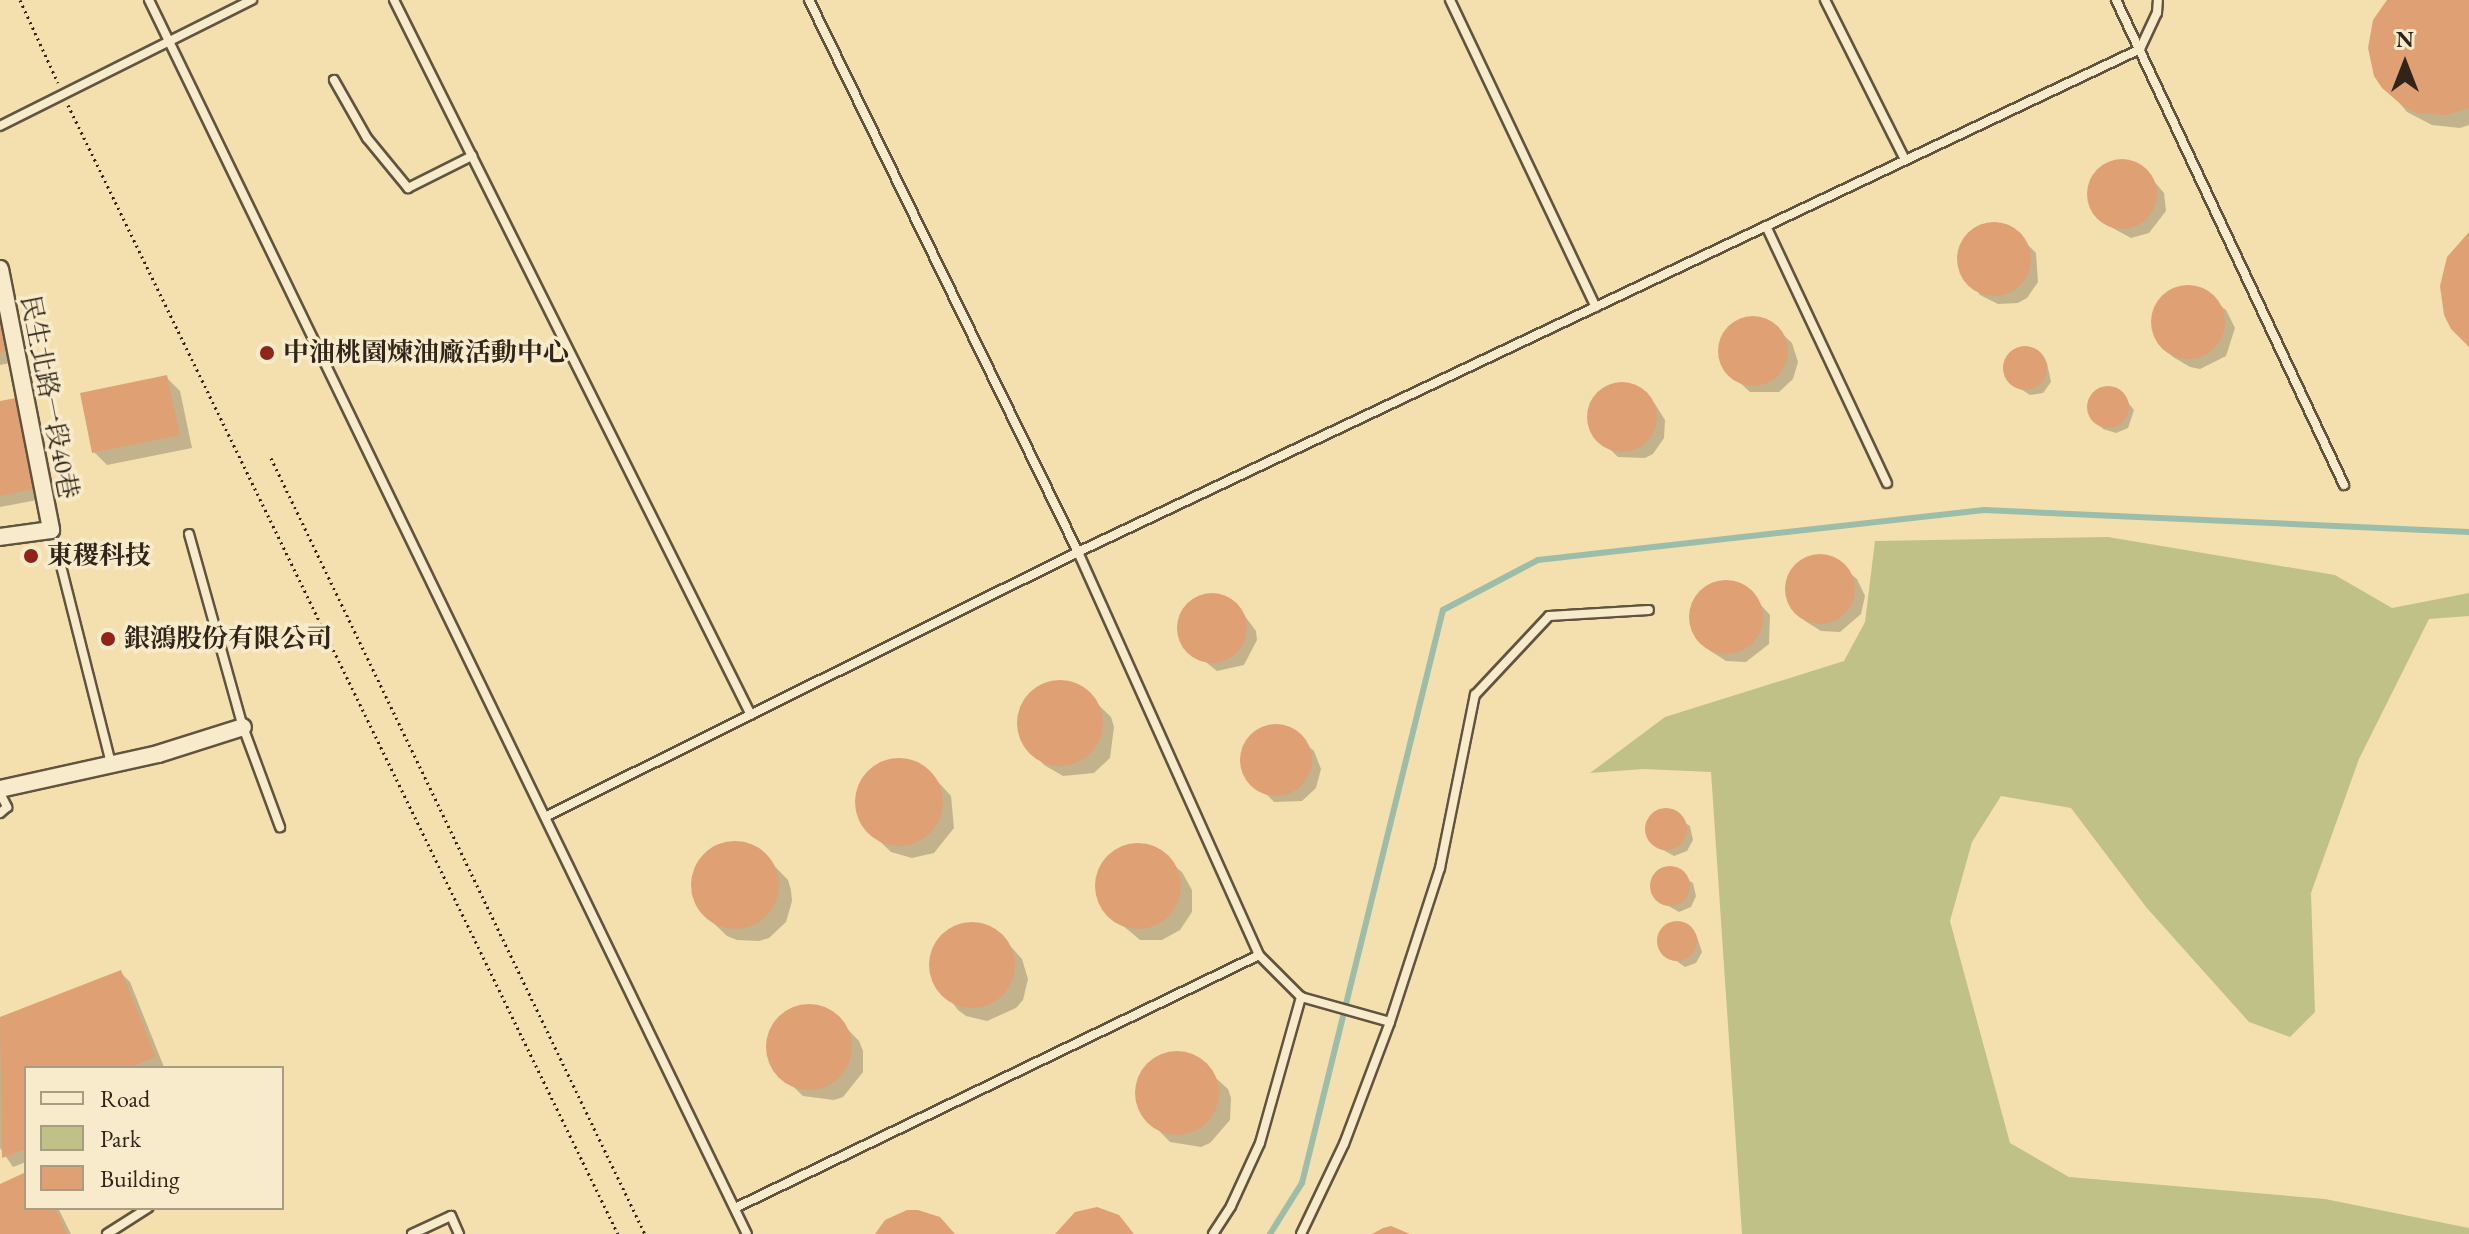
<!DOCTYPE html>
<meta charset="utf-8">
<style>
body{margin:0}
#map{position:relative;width:2469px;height:1234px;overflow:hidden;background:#f4e0af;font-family:"EB Garamond","Noto Serif TC",serif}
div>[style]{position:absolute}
.green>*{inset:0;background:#c0c187}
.shadow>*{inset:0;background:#0003}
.stream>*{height:6px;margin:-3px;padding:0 3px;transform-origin:3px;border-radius:3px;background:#9cbdaa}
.building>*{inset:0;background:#dfa074}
.round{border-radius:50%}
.path>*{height:3px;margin-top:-1.5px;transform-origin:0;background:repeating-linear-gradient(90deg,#302518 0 2px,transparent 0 6px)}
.roads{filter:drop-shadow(2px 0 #61543e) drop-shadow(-2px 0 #61543e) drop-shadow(0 2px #61543e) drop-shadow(0 -2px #61543e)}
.service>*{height:8px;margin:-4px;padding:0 4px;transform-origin:4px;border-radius:4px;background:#f8ebcb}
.minor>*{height:16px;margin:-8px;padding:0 8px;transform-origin:8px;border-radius:8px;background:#f8ebcb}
.dots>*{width:22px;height:22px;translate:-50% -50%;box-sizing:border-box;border:4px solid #f8ebcb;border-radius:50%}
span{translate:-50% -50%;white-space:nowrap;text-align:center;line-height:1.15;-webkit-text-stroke:7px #f8ebcb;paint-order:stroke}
.poi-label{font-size:26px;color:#302518;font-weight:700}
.left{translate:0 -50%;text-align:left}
.street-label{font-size:26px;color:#302518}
.legend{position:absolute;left:24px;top:1066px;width:260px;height:144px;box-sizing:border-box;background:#f8ebcb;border:2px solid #a89c83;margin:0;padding:10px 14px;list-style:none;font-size:24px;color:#302518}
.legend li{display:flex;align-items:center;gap:16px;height:40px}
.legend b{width:40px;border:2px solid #a89c83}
.north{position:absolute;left:2365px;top:24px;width:80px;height:80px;-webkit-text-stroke:6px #f8ebcb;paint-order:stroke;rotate:0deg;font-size:22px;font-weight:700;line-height:32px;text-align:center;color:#302518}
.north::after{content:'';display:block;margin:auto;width:28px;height:36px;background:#302518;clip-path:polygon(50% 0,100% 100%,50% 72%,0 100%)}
</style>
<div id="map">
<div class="green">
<div style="clip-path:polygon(2108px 537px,2335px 575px,2392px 608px,2469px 593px,2469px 616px,2429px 619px,2359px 759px,2311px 893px,2315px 1012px,2290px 1037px,2249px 1022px,2146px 907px,2071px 808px,2001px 796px,1972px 842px,1950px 921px,2010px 1143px,2069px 1177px,2325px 1199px,2469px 1228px,2469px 1234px,1742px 1234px,1711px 772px,1643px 769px,1590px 773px,1665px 717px,1844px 661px,1865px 622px,1875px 541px)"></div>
</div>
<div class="shadow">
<div style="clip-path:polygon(2392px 0,2469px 0,2469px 125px,2460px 128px,2432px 125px,2407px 112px,2376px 75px)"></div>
<div style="clip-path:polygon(2124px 161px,2142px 167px,2164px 193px,2166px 211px,2149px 233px,2131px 238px,2107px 225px,2096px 214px,2089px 196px,2099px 171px)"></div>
<div style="clip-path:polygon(1991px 224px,2011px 228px,2036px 253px,2038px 282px,2027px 298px,2018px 303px,1998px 304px,1980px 295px,1960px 267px,1961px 247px,1973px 231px)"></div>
<div style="clip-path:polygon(0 267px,20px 361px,0 365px)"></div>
<div style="clip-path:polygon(2198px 288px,2226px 310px,2235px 328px,2226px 356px,2200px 369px,2190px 367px,2173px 357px,2162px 346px,2153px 328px,2161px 299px,2178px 289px)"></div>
<div style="clip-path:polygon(1758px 317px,1767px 320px,1792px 343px,1798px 362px,1793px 379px,1779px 392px,1750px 392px,1725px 369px,1721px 360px,1721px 341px,1731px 326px)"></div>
<div style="clip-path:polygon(2028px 349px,2047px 363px,2051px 382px,2043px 393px,2030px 395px,2010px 382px,2005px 369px,2015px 352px)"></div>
<div style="clip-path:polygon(167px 378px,180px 391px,192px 448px,107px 465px,94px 452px)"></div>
<div style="clip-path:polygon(1610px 386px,1637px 388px,1655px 404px,1665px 420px,1664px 438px,1653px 454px,1645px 458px,1618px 457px,1593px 433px,1589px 415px,1595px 398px)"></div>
<div style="clip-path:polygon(2108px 387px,2120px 392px,2134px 410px,2128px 428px,2116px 433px,2103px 429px,2089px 410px,2091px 398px)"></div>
<div style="clip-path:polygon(0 403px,48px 498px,0 507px)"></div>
<div style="clip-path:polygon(1831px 557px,1857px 579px,1865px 596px,1861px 614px,1840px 632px,1821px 631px,1805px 621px,1789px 602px,1787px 583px,1796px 566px,1803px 560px)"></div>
<div style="clip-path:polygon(1728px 582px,1746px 589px,1770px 615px,1769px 644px,1746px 662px,1726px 661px,1709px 650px,1694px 631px,1692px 611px,1701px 593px)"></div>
<div style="clip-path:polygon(1209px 595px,1236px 604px,1256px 631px,1257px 640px,1244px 665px,1217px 671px,1183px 644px,1181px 617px,1192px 602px)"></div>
<div style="clip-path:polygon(1061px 681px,1081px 688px,1111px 717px,1114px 727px,1110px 758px,1094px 773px,1063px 776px,1044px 765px,1024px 742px,1019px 722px,1025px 701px,1040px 687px)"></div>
<div style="clip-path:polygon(1279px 726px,1288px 729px,1314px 751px,1321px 769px,1316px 788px,1302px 801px,1274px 802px,1244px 771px,1246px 743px,1260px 730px)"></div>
<div style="clip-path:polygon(900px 760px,911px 762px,930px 773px,951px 796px,954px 828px,934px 853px,912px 858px,891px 852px,869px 831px,858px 811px,863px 780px,870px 771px)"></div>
<div style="clip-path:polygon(1665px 810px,1690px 826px,1693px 840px,1687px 851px,1674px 856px,1654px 845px,1647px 827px,1653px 815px)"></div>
<div style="clip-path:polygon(737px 843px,758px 849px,788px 880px,791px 890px,792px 901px,786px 922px,769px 938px,759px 941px,737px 940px,727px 936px,704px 914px,693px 894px,692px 883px,699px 862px,715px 847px)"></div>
<div style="clip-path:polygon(1149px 846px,1182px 872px,1192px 890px,1192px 912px,1180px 930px,1162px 940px,1140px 940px,1115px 919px,1101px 905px,1096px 884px,1102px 864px,1118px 849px)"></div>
<div style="clip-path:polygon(1669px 868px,1693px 883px,1696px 896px,1691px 907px,1679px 912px,1660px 901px,1652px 884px,1657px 873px)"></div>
<div style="clip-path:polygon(1677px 923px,1696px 934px,1702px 952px,1696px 963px,1685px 967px,1661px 950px,1659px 938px,1665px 927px)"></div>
<div style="clip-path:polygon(971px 925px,982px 925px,1001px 936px,1022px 959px,1028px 979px,1023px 1000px,1016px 1008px,987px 1021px,966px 1016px,958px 1010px,932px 977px,931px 966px,942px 937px,951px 930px)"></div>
<div style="clip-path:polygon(120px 972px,130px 982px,164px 1067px,26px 1068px,26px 1162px,13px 1167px,0 1148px,0 1020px)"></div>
<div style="clip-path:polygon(799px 1007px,830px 1011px,859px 1041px,863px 1051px,863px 1072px,843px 1097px,834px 1100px,803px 1096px,773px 1067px,769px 1036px,780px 1018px)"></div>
<div style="clip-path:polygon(1168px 1053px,1189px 1054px,1228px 1089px,1231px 1098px,1230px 1120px,1210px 1143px,1201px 1147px,1170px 1142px,1141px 1112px,1136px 1091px,1142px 1071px)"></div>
<div style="clip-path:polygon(26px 1174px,26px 1208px,58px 1208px,71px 1234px,0 1234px,0 1186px)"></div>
</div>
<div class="stream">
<div style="left:1270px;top:1234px;width:60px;rotate:-57.9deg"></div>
<div style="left:1302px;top:1183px;width:590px;rotate:-76.18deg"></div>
<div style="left:1443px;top:610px;width:107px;rotate:-27.8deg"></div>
<div style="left:1538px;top:560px;width:449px;rotate:-6.4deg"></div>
<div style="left:1984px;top:510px;width:485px;rotate:2.6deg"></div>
</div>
<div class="building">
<div style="clip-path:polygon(2387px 0,2469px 0,2469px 108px,2446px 115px,2417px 113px,2404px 107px,2382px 88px,2374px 76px,2368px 48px,2373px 20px)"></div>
<div class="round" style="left:2087px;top:159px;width:70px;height:70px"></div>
<div class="round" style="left:1957px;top:222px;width:74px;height:74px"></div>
<div style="clip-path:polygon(2469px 232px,2469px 347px,2451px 329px,2444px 315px,2440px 286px,2447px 257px)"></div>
<div class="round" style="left:2151px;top:285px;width:74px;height:74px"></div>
<div style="clip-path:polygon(0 302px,11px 351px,0 353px)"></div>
<div class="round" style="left:1718px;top:316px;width:70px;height:70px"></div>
<div class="round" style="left:2003px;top:346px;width:44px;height:44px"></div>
<div style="clip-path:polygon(167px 375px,180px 435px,92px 453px,80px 393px)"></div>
<div class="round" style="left:1587px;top:382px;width:70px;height:70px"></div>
<div class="round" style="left:2087px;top:386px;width:42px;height:42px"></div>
<div style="clip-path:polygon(21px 397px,39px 488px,0 496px,0 401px)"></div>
<div class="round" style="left:1785px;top:554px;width:70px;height:70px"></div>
<div class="round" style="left:1689px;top:580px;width:74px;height:74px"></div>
<div class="round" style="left:1177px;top:593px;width:70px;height:70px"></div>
<div class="round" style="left:1017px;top:680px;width:86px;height:86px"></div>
<div class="round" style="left:1240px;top:724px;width:72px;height:72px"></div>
<div class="round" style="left:855px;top:758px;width:88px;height:88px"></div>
<div class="round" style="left:1645px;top:808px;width:42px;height:42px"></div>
<div class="round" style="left:691px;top:841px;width:88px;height:88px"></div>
<div class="round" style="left:1095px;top:843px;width:86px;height:86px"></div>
<div class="round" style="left:1650px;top:866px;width:40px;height:40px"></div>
<div class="round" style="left:1657px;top:921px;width:40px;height:40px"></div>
<div class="round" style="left:929px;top:922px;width:86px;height:86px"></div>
<div style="clip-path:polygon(121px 970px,156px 1057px,128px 1068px,26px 1068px,26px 1149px,2px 1158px,0 1017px)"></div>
<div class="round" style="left:766px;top:1004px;width:86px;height:86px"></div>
<div class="round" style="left:1135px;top:1051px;width:84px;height:84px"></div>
<div style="clip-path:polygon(26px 1172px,26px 1208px,55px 1208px,67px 1234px,0 1234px,0 1184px)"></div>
<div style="clip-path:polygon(1097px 1207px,1119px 1215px,1134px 1234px,1055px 1234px,1075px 1212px)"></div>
<div style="clip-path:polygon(907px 1210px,918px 1210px,940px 1217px,955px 1234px,875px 1234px,885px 1220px)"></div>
<div style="clip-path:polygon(1391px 1226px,1410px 1234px,1372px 1234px,1383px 1228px)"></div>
</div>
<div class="path">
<div style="left:20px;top:0;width:91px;rotate:65.4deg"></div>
<div style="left:68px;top:105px;width:1256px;rotate:64.03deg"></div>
<div style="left:271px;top:458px;width:861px;rotate:64.27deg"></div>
</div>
<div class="roads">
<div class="service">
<div style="left:149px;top:0;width:1371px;rotate:64.15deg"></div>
<div style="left:394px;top:0;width:799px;rotate:63.47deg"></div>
<div style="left:809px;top:0;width:614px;rotate:64.02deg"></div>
<div style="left:1078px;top:552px;width:442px;rotate:65.8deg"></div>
<div style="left:1259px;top:955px;width:59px;rotate:45deg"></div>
<div style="left:1301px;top:997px;width:92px;rotate:15.7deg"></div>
<div style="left:1450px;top:0;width:340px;rotate:64.6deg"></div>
<div style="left:1825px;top:0;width:179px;rotate:63.4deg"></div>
<div style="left:2116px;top:0;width:536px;rotate:64.82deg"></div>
<div style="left:334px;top:80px;width:67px;rotate:60.4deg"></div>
<div style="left:367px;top:138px;width:65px;rotate:50.6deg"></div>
<div style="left:408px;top:188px;width:72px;rotate:-26.6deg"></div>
<div style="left:0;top:126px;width:282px;rotate:-26.6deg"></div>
<div style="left:1766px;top:226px;width:284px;rotate:64.8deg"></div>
<div style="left:189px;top:534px;width:200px;rotate:74.4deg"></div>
<div style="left:243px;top:727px;width:107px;rotate:69.7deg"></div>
<div style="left:57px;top:550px;width:221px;rotate:75.8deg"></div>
<div style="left:0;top:793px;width:16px;rotate:63deg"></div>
<div style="left:7px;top:807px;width:9px;rotate:139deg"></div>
<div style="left:547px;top:816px;width:593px;rotate:-26.44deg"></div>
<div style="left:1078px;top:552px;width:1175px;rotate:-25.34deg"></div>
<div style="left:2140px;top:49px;width:40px;rotate:-65deg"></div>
<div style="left:2157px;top:13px;width:13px;rotate:-86deg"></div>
<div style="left:735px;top:1208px;width:582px;rotate:-25.77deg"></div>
<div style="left:107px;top:1234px;width:49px;rotate:-32.4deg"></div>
<div style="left:412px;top:1234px;width:43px;rotate:-24.8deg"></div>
<div style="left:451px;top:1216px;width:20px;rotate:66deg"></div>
<div style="left:1213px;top:1234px;width:33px;rotate:-57deg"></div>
<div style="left:1231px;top:1206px;width:69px;rotate:-65.3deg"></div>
<div style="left:1260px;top:1143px;width:152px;rotate:-74.3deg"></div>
<div style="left:1301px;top:1234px;width:100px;rotate:-64.5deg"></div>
<div style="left:1344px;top:1144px;width:130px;rotate:-69.3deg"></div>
<div style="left:1390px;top:1022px;width:162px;rotate:-72deg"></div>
<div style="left:1440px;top:868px;width:177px;rotate:-78.6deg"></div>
<div style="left:1475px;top:695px;width:108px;rotate:-46.9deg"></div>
<div style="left:1549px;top:616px;width:100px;rotate:-3.4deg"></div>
</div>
<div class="minor">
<div style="left:0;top:269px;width:266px;rotate:78.9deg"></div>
<div style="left:51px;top:530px;width:51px;rotate:172.2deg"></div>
<div style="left:0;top:789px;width:162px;rotate:-12.5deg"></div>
<div style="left:158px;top:754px;width:89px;rotate:-17.6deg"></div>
</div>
</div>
<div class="dots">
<div style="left:267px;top:353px;background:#8f2418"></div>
<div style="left:31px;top:556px;background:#8f2418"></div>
<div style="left:108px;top:639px;background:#8f2418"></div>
</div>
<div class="poi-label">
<span class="left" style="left:283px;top:353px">中油桃園煉油廠活動中心</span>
<span class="left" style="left:47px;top:556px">東稷科技</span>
<span class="left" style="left:124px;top:639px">銀鴻股份有限公司</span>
</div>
<div class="street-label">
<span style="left:49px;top:397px;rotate:79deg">民生北路一段40巷</span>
</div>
<ul class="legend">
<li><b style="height:10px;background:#f8ebcb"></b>Road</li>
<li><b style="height:22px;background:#c0c187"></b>Park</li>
<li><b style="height:22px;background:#dfa074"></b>Building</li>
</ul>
<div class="north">N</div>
</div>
